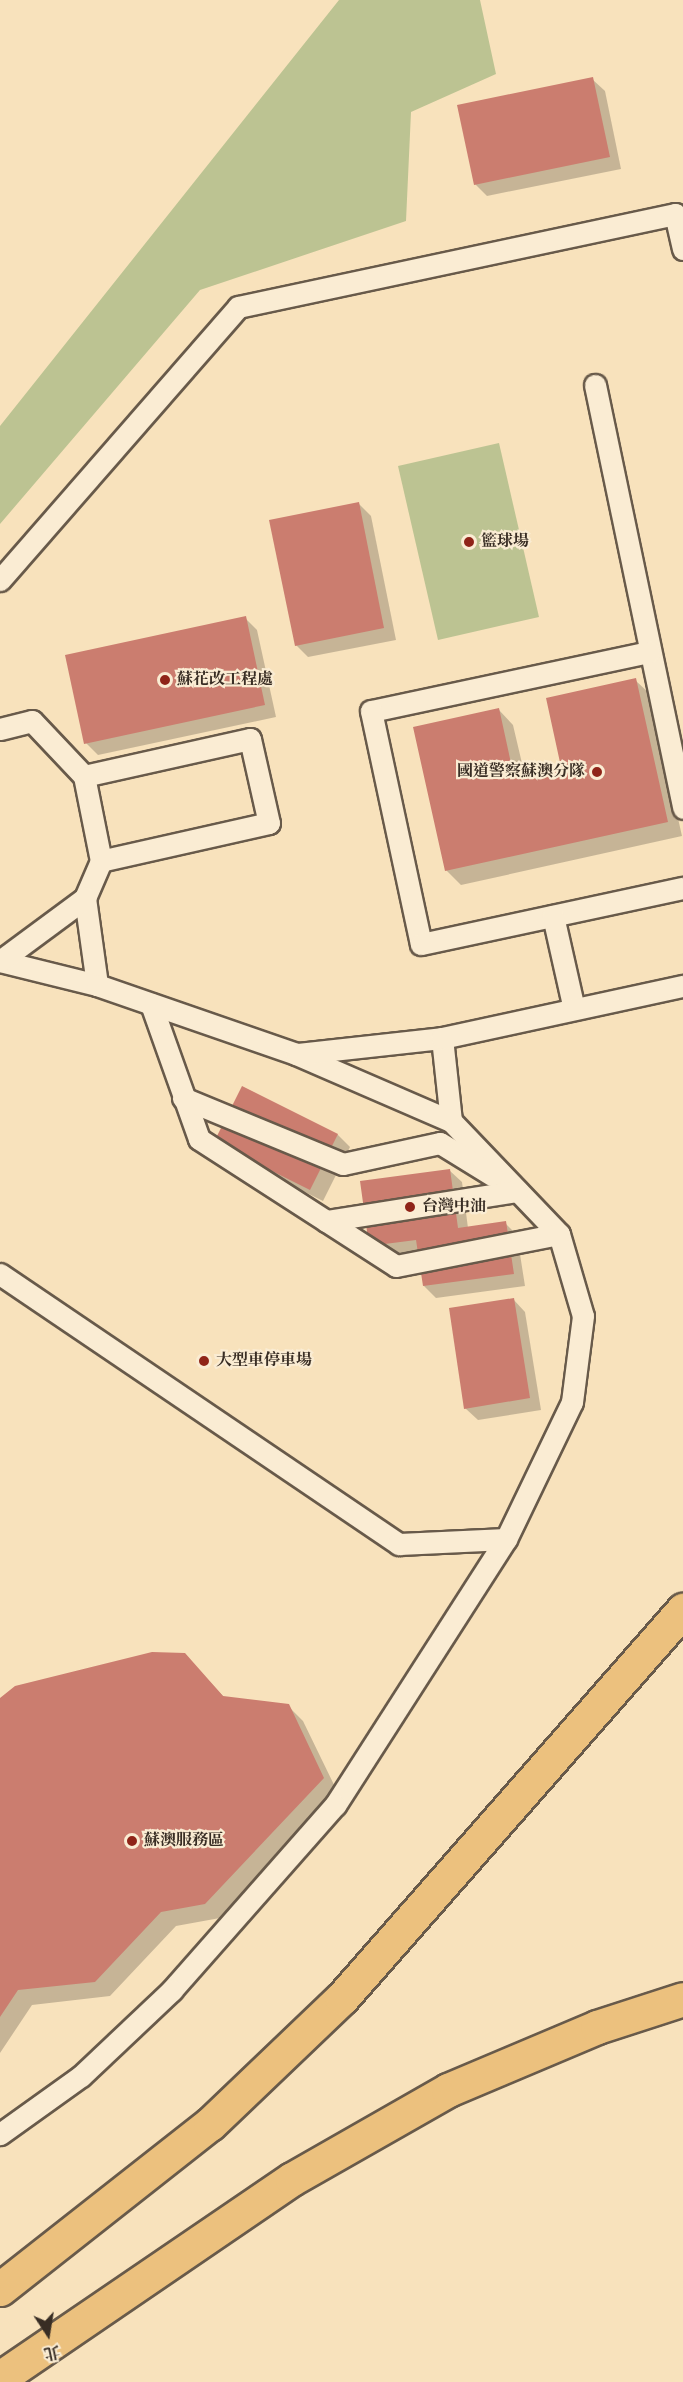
<!DOCTYPE html>
<meta charset="utf-8">
<style>
body{margin:0}
#map{position:relative;width:683px;height:2382px;overflow:hidden;background:#f8e2bc;font-family:"Old Standard TT","Noto Serif TC",serif}
div>[style]{position:absolute}
.green>*{inset:0;background:#bcc392}
.shadow>*{inset:0;background:#0003}
.building>*{inset:0;background:#cb7d6f}
.roads{filter:drop-shadow(2px 0 #685a4a) drop-shadow(-2px 0 #685a4a) drop-shadow(0 2px #685a4a) drop-shadow(0 -2px #685a4a)}
.service>*{height:21px;margin:-10.5px;padding:0 10.5px;transform-origin:10.5px;border-radius:10.5px;background:#faecd3}
.motorway>*{height:33px;margin:-16.5px;padding:0 16.5px;transform-origin:16.5px;border-radius:16.5px;background:#ecc17e}
.dots>*{width:16px;height:16px;translate:-50% -50%;box-sizing:border-box;border:3px solid #faecd3;border-radius:50%}
span{translate:-50% -50%;white-space:nowrap;text-align:center;line-height:1.15;-webkit-text-stroke:4.5px #faecd3;paint-order:stroke}
.poi-label{font-size:16px;color:#382d24;font-weight:700}
.left{translate:0 -50%;text-align:left}
.right{translate:-100% -50%;text-align:right}
.north{position:absolute;left:18px;top:2304px;width:60px;height:60px;-webkit-text-stroke:4px #faecd3;paint-order:stroke;rotate:168deg;font-size:16px;font-weight:700;line-height:24px;text-align:center;color:#382d24}
.north::after{content:'';display:block;margin:auto;width:21px;height:27px;background:#382d24;clip-path:polygon(50% 0,100% 100%,50% 72%,0 100%)}
</style>
<div id="map">
<div class="green">
<div style="clip-path:polygon(339px 0,480px 0,496px 74px,411px 112px,406px 221px,200px 290px,0 524px,0 426px)"></div>
<div style="clip-path:polygon(499px 443px,539px 617px,438px 640px,398px 466px)"></div>
</div>
<div class="shadow">
<div style="clip-path:polygon(592px 79px,605px 91px,621px 169px,487px 196px,475px 184px)"></div>
<div style="clip-path:polygon(358px 503px,371px 516px,396px 640px,308px 657px,296px 645px)"></div>
<div style="clip-path:polygon(245px 618px,257px 630px,276px 717px,98px 755px,86px 743px)"></div>
<div style="clip-path:polygon(635px 680px,650px 694px,682px 836px,461px 885px,446px 870px,499px 710px,513px 725px,525px 776px,563px 768px)"></div>
<div style="clip-path:polygon(243px 1088px,338px 1135px,350px 1147px,323px 1201px,228px 1154px)"></div>
<div style="clip-path:polygon(449px 1170px,462px 1182px,468px 1228px,505px 1223px,517px 1235px,525px 1286px,436px 1298px,424px 1286px,420px 1252px,383px 1257px,371px 1245px)"></div>
<div style="clip-path:polygon(513px 1299px,525px 1312px,541px 1410px,478px 1420px,465px 1408px)"></div>
<div style="clip-path:polygon(184px 1654px,224px 1697px,288px 1706px,303px 1721px,338px 1793px,220px 1918px,176px 1926px,110px 1996px,32px 2005px,0 2053px,0 1699px)"></div>
</div>
<div class="building">
<div style="clip-path:polygon(593px 77px,610px 157px,474px 185px,457px 105px)"></div>
<div style="clip-path:polygon(359px 502px,384px 628px,295px 646px,269px 520px)"></div>
<div style="clip-path:polygon(246px 616px,265px 705px,84px 744px,65px 655px)"></div>
<div style="clip-path:polygon(636px 678px,668px 822px,445px 871px,413px 727px,499px 708px,514px 777px,561px 767px,546px 698px)"></div>
<div style="clip-path:polygon(242px 1086px,338px 1134px,310px 1190px,214px 1142px)"></div>
<div style="clip-path:polygon(450px 1169px,458px 1228px,506px 1221px,514px 1274px,423px 1286px,416px 1240px,369px 1246px,360px 1181px)"></div>
<div style="clip-path:polygon(514px 1298px,530px 1398px,464px 1409px,449px 1308px)"></div>
<div style="clip-path:polygon(152px 1652px,185px 1653px,223px 1696px,289px 1704px,324px 1778px,205px 1904px,161px 1912px,95px 1982px,18px 1990px,0 2017px,0 1698px,15px 1686px)"></div>
</div>
<div class="roads">
<div class="service">
<div style="left:595px;top:385px;width:432px;rotate:78.2deg"></div>
<div style="left:0;top:580px;width:362px;rotate:-48.9deg"></div>
<div style="left:238px;top:307px;width:447px;rotate:-12deg"></div>
<div style="left:675px;top:214px;width:36px;rotate:77deg"></div>
<div style="left:649px;top:652px;width:284px;rotate:168deg"></div>
<div style="left:371px;top:711px;width:238px;rotate:77.9deg"></div>
<div style="left:421px;top:944px;width:268px;rotate:-12.1deg"></div>
<div style="left:0;top:729px;width:33px;rotate:-14deg"></div>
<div style="left:32px;top:721px;width:76px;rotate:46.6deg"></div>
<div style="left:84px;top:776px;width:87px;rotate:78.7deg"></div>
<div style="left:101px;top:861px;width:40px;rotate:113.4deg"></div>
<div style="left:85px;top:898px;width:88px;rotate:82.1deg"></div>
<div style="left:84px;top:776px;width:170px;rotate:-12.6deg"></div>
<div style="left:250px;top:739px;width:86px;rotate:77.3deg"></div>
<div style="left:269px;top:823px;width:172px;rotate:167.3deg"></div>
<div style="left:553px;top:916px;width:95px;rotate:77.3deg"></div>
<div style="left:0;top:961px;width:100px;rotate:13.9deg"></div>
<div style="left:97px;top:985px;width:211px;rotate:19.1deg"></div>
<div style="left:296px;top:1054px;width:169px;rotate:23.4deg"></div>
<div style="left:451px;top:1121px;width:156px;rotate:46.3deg"></div>
<div style="left:559px;top:1234px;width:85px;rotate:73.7deg"></div>
<div style="left:583px;top:1316px;width:87px;rotate:97.3deg"></div>
<div style="left:572px;top:1402px;width:152px;rotate:115.7deg"></div>
<div style="left:506px;top:1539px;width:316px;rotate:122.7deg"></div>
<div style="left:335px;top:1805px;width:247px;rotate:131.4deg"></div>
<div style="left:172px;top:1990px;width:125px;rotate:136.6deg"></div>
<div style="left:81px;top:2076px;width:100px;rotate:144.4deg"></div>
<div style="left:0;top:961px;width:106px;rotate:-36.5deg"></div>
<div style="left:151px;top:1004px;width:143px;rotate:70.4deg"></div>
<div style="left:199px;top:1139px;width:234px;rotate:32.8deg"></div>
<div style="left:396px;top:1266px;width:166px;rotate:-11.1deg"></div>
<div style="left:442px;top:1038px;width:83px;rotate:83.8deg"></div>
<div style="left:297px;top:1054px;width:146px;rotate:-6.3deg"></div>
<div style="left:442px;top:1038px;width:247px;rotate:-12.2deg"></div>
<div style="left:183px;top:1098px;width:173px;rotate:22.4deg"></div>
<div style="left:343px;top:1164px;width:99px;rotate:-12.2deg"></div>
<div style="left:440px;top:1143px;width:61px;rotate:31.6deg"></div>
<div style="left:326px;top:1221px;width:194px;rotate:-8.9deg"></div>
<div style="left:0;top:1274px;width:482px;rotate:34.1deg"></div>
<div style="left:399px;top:1544px;width:107px;rotate:-2.7deg"></div>
</div>
<div class="motorway">
<div style="left:0;top:2289px;width:267px;rotate:-38.2deg"></div>
<div style="left:210px;top:2124px;width:182px;rotate:-43.7deg"></div>
<div style="left:342px;top:1998px;width:517px;rotate:-48.69deg"></div>
<div style="left:0;top:2378px;width:353px;rotate:-34.3deg"></div>
<div style="left:292px;top:2179px;width:180px;rotate:-29.7deg"></div>
<div style="left:448px;top:2090px;width:162px;rotate:-22.9deg"></div>
<div style="left:597px;top:2027px;width:90px;rotate:-18deg"></div>
</div>
</div>
<div class="dots">
<div style="left:469px;top:542px;background:#8f2418"></div>
<div style="left:165px;top:680px;background:#8f2418"></div>
<div style="left:597px;top:772px;background:#8f2418"></div>
<div style="left:410px;top:1207px;background:#8f2418"></div>
<div style="left:204px;top:1361px;background:#8f2418"></div>
<div style="left:132px;top:1841px;background:#8f2418"></div>
</div>
<div class="poi-label">
<span class="left" style="left:481px;top:542px">籃球場</span>
<span class="left" style="left:177px;top:680px">蘇花改工程處</span>
<span class="right" style="left:585px;top:772px">國道警察蘇澳分隊</span>
<span class="left" style="left:422px;top:1207px">台灣中油</span>
<span class="left" style="left:216px;top:1361px">大型車停車場</span>
<span class="left" style="left:144px;top:1841px">蘇澳服務區</span>
</div>
<div class="north">北</div>
</div>
